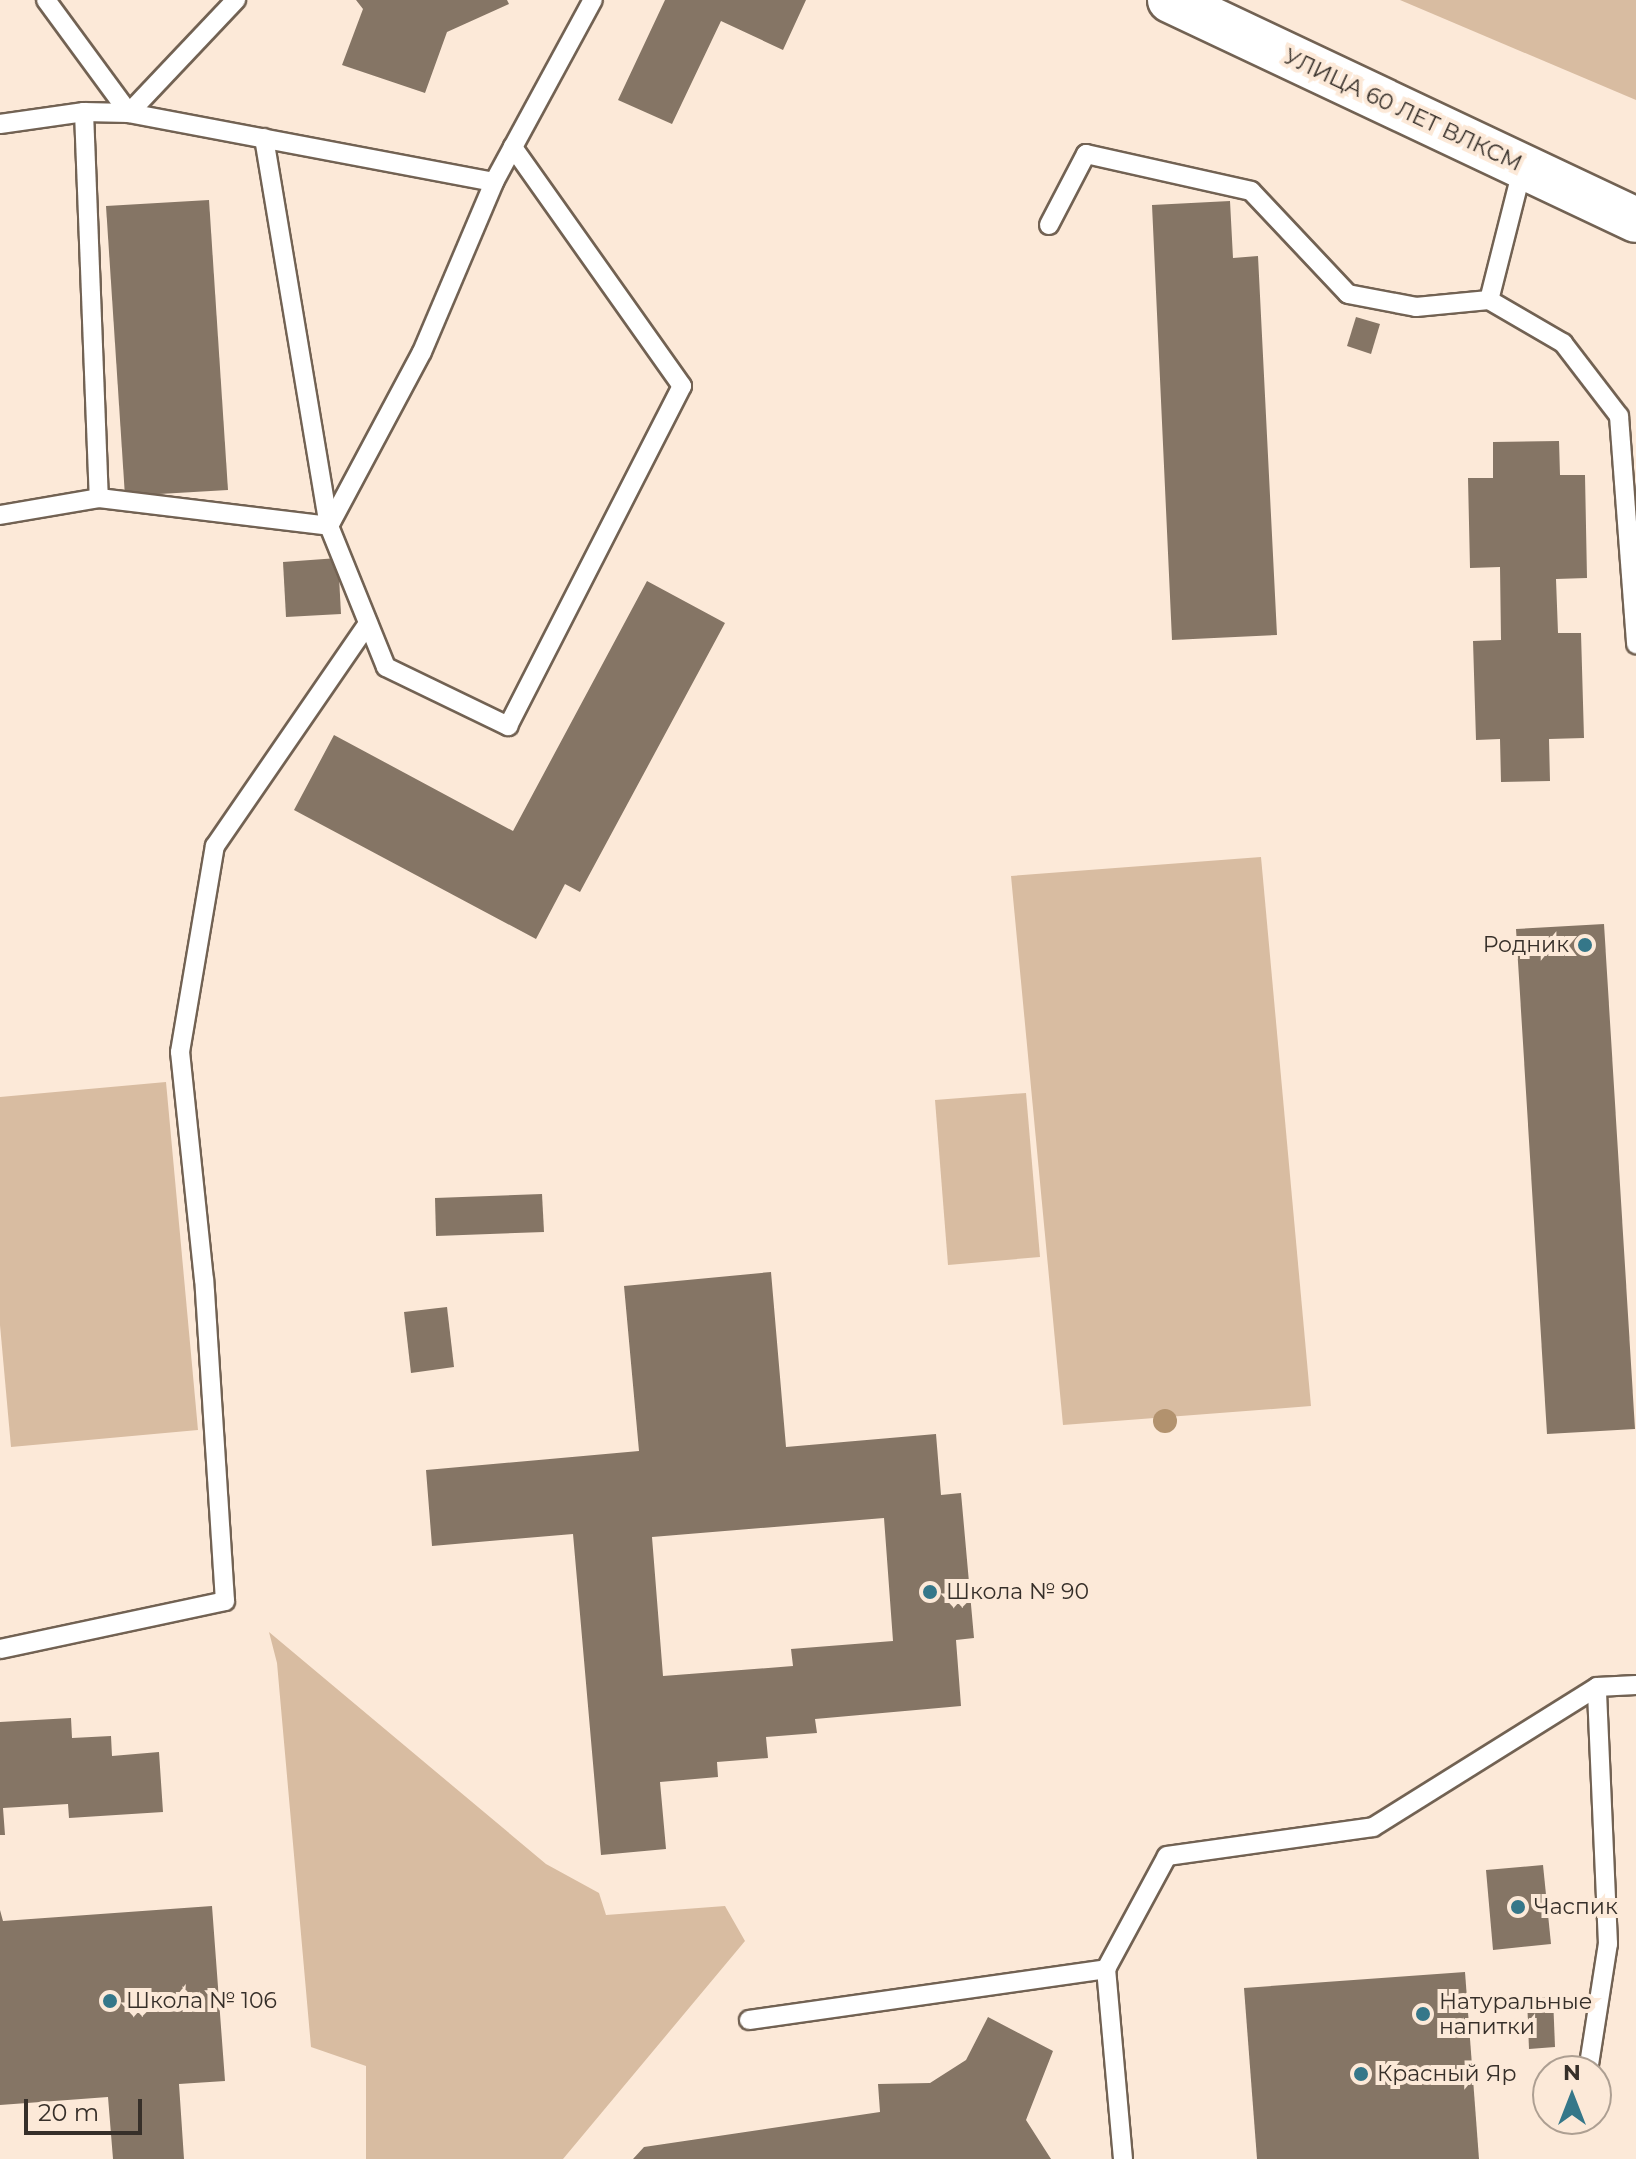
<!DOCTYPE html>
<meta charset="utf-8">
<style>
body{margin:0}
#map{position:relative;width:1636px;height:2159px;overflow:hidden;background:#fce9d8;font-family:Montserrat,sans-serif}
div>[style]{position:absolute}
.green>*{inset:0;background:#d8bca1}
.building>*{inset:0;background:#857565}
.roads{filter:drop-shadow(2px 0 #726253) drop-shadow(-2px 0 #726253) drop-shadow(0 2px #726253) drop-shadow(0 -2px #726253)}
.service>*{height:18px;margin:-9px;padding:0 9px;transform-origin:9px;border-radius:9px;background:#fff}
.tertiary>*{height:44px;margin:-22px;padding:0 22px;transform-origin:22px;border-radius:22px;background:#fff}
.trees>*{width:24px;height:24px;margin:-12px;border-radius:50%;background:#b2926e}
.dots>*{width:22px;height:22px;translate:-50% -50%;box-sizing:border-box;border:4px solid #fce9d8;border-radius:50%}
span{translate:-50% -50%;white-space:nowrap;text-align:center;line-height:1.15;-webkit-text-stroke:8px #fce9d8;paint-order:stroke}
.street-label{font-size:22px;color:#362f29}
.poi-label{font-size:22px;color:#362f29}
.right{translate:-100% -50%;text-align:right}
.left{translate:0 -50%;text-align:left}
.north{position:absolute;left:1532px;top:2055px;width:80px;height:80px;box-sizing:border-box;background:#fce9d8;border:2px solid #ad9f92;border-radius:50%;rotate:0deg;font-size:22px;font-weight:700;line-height:32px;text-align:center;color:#362f29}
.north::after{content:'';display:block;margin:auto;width:28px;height:36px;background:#357789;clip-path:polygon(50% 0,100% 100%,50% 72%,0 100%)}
.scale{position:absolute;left:24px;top:2099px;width:118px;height:36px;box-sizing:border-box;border:4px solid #362f29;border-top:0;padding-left:10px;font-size:24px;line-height:28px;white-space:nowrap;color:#362f29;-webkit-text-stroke:6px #fce9d8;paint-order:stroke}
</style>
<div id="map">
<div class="green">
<div style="clip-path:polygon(1400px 0,1636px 0,1636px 100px)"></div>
<div style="clip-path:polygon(1261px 857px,1311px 1406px,1063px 1425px,1011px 876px)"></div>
<div style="clip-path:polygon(166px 1082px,198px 1430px,11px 1447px,0 1325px,0 1097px)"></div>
<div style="clip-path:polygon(1026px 1093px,1040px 1257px,948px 1265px,935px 1100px)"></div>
<div style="clip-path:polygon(269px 1632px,546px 1864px,599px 1893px,606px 1915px,725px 1906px,745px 1941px,563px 2159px,366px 2159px,366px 2066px,311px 2047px,277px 1663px)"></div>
</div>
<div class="building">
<div style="clip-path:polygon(356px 0,507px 0,509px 4px,447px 32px,425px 93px,342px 65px,363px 9px)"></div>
<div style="clip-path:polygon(665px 0,806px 0,783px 50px,721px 21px,672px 124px,618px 100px)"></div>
<div style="clip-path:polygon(209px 200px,228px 490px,125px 496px,106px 206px)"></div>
<div style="clip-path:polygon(1230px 201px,1233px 258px,1258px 256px,1277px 635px,1172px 640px,1152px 205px)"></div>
<div style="clip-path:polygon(1356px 317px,1380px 324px,1371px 354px,1347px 346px)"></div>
<div style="clip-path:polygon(1559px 441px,1560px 475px,1585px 475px,1587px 578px,1556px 579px,1558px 633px,1581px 633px,1584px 738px,1549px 739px,1550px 781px,1501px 782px,1500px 739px,1476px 740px,1473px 641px,1501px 640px,1500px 567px,1470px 568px,1468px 478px,1493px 478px,1493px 442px)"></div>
<div style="clip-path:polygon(338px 558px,341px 614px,286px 617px,283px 562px)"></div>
<div style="clip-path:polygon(647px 581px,725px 623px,580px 892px,565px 884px,536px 939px,294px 810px,334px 735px,513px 831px)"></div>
<div style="clip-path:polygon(1604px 924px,1635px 1429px,1547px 1434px,1516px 929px)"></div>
<div style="clip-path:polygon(542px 1194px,544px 1232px,436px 1236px,435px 1198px)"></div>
<div style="clip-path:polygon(evenodd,771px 1272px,786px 1447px,936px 1434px,941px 1495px,961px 1493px,974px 1638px,956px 1640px,961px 1706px,815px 1719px,817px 1733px,766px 1737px,768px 1758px,717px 1762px,718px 1777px,660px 1782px,666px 1849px,601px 1855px,573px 1534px,432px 1546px,426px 1470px,639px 1451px,624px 1286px,771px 1272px,884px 1518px,893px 1641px,791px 1649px,793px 1666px,663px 1676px,652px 1537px,884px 1518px)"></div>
<div style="clip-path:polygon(447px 1307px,454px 1367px,411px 1373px,404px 1312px)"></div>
<div style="clip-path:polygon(71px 1718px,72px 1738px,111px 1736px,112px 1756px,159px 1752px,163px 1812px,69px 1818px,68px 1804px,3px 1808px,5px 1835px,0 1835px,0 1722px)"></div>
<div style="clip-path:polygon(1543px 1865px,1551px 1944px,1493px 1950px,1486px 1870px)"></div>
<div style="clip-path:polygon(212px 1906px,225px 2081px,179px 2084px,184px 2159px,113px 2159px,108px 2097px,0 2105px,0 1910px,3px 1921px)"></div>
<div style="clip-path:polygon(1465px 1972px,1479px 2159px,1257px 2159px,1244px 1988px)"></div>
<div style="clip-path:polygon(1553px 1997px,1555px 2047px,1529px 2049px,1527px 1998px)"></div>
<div style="clip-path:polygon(988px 2017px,1053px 2051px,1026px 2120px,1051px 2159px,633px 2159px,644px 2147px,880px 2112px,878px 2084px,930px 2083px,966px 2060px)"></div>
</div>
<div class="roads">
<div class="service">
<div style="left:46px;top:0;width:140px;rotate:53.7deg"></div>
<div style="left:129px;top:113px;width:371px;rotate:10.7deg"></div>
<div style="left:84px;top:112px;width:386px;rotate:87.8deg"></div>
<div style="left:99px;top:498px;width:232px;rotate:6.9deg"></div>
<div style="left:0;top:124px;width:85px;rotate:-8.1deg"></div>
<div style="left:84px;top:112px;width:45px;rotate:1.3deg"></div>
<div style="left:129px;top:113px;width:156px;rotate:-46.6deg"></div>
<div style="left:264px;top:138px;width:393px;rotate:80.5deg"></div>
<div style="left:329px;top:526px;width:152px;rotate:68deg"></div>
<div style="left:386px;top:667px;width:136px;rotate:25.8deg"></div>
<div style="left:508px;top:726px;width:382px;rotate:-62.9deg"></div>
<div style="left:682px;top:386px;width:293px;rotate:-125.3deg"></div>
<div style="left:1523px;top:166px;width:138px;rotate:104.2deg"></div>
<div style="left:1489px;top:300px;width:86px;rotate:30.2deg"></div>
<div style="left:1563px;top:343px;width:92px;rotate:52.5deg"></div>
<div style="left:1619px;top:416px;width:229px;rotate:85.7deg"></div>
<div style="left:1049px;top:225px;width:80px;rotate:-62.5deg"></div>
<div style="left:1086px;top:154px;width:169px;rotate:12.6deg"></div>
<div style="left:1251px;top:191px;width:141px;rotate:46.7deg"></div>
<div style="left:1348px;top:294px;width:69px;rotate:10.8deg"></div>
<div style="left:1416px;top:307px;width:73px;rotate:-5.5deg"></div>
<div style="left:0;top:515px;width:100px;rotate:-9.7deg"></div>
<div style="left:329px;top:526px;width:197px;rotate:-61.9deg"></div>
<div style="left:422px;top:352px;width:185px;rotate:-67deg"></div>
<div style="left:494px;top:182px;width:207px;rotate:-61.5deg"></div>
<div style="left:0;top:1649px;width:230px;rotate:-12deg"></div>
<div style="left:225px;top:1601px;width:322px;rotate:-93.7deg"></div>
<div style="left:204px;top:1280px;width:229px;rotate:-96deg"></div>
<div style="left:180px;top:1052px;width:209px;rotate:-80.4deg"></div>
<div style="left:215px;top:846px;width:270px;rotate:-55.5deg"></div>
<div style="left:749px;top:2020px;width:361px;rotate:-8.1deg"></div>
<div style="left:1588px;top:2071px;width:129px;rotate:-81.1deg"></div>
<div style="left:1608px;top:1944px;width:257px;rotate:-92.5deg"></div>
<div style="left:1597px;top:1687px;width:39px;rotate:-3deg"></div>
<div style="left:1123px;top:2159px;width:191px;rotate:-95.1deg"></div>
<div style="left:1106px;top:1969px;width:128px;rotate:-61.6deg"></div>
<div style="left:1167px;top:1856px;width:208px;rotate:-8deg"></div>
<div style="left:1373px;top:1827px;width:264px;rotate:-32deg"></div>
</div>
<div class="tertiary">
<div style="left:1170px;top:0;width:515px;rotate:25.27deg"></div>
</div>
</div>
<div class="trees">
<div style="left:1165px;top:1421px"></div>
</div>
<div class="dots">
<div style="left:1585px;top:945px;background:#357789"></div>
<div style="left:930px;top:1592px;background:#357789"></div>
<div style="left:1518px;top:1907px;background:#357789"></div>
<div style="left:110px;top:2001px;background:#357789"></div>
<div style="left:1423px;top:2014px;background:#357789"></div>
<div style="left:1361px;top:2074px;background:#357789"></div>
</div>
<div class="street-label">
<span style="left:1403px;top:110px;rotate:25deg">УЛИЦА 60 ЛЕТ ВЛКСМ</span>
</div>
<div class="poi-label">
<span class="right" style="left:1569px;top:945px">Родник</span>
<span class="left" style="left:946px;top:1592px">Школа № 90</span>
<span class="left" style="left:1534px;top:1907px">Часпик</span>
<span class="left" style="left:126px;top:2001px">Школа № 106</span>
<span class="left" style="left:1439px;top:2014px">Натуральные<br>напитки</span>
<span class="left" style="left:1377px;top:2074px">Красный Яр</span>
</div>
<div class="north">N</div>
<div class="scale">20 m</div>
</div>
